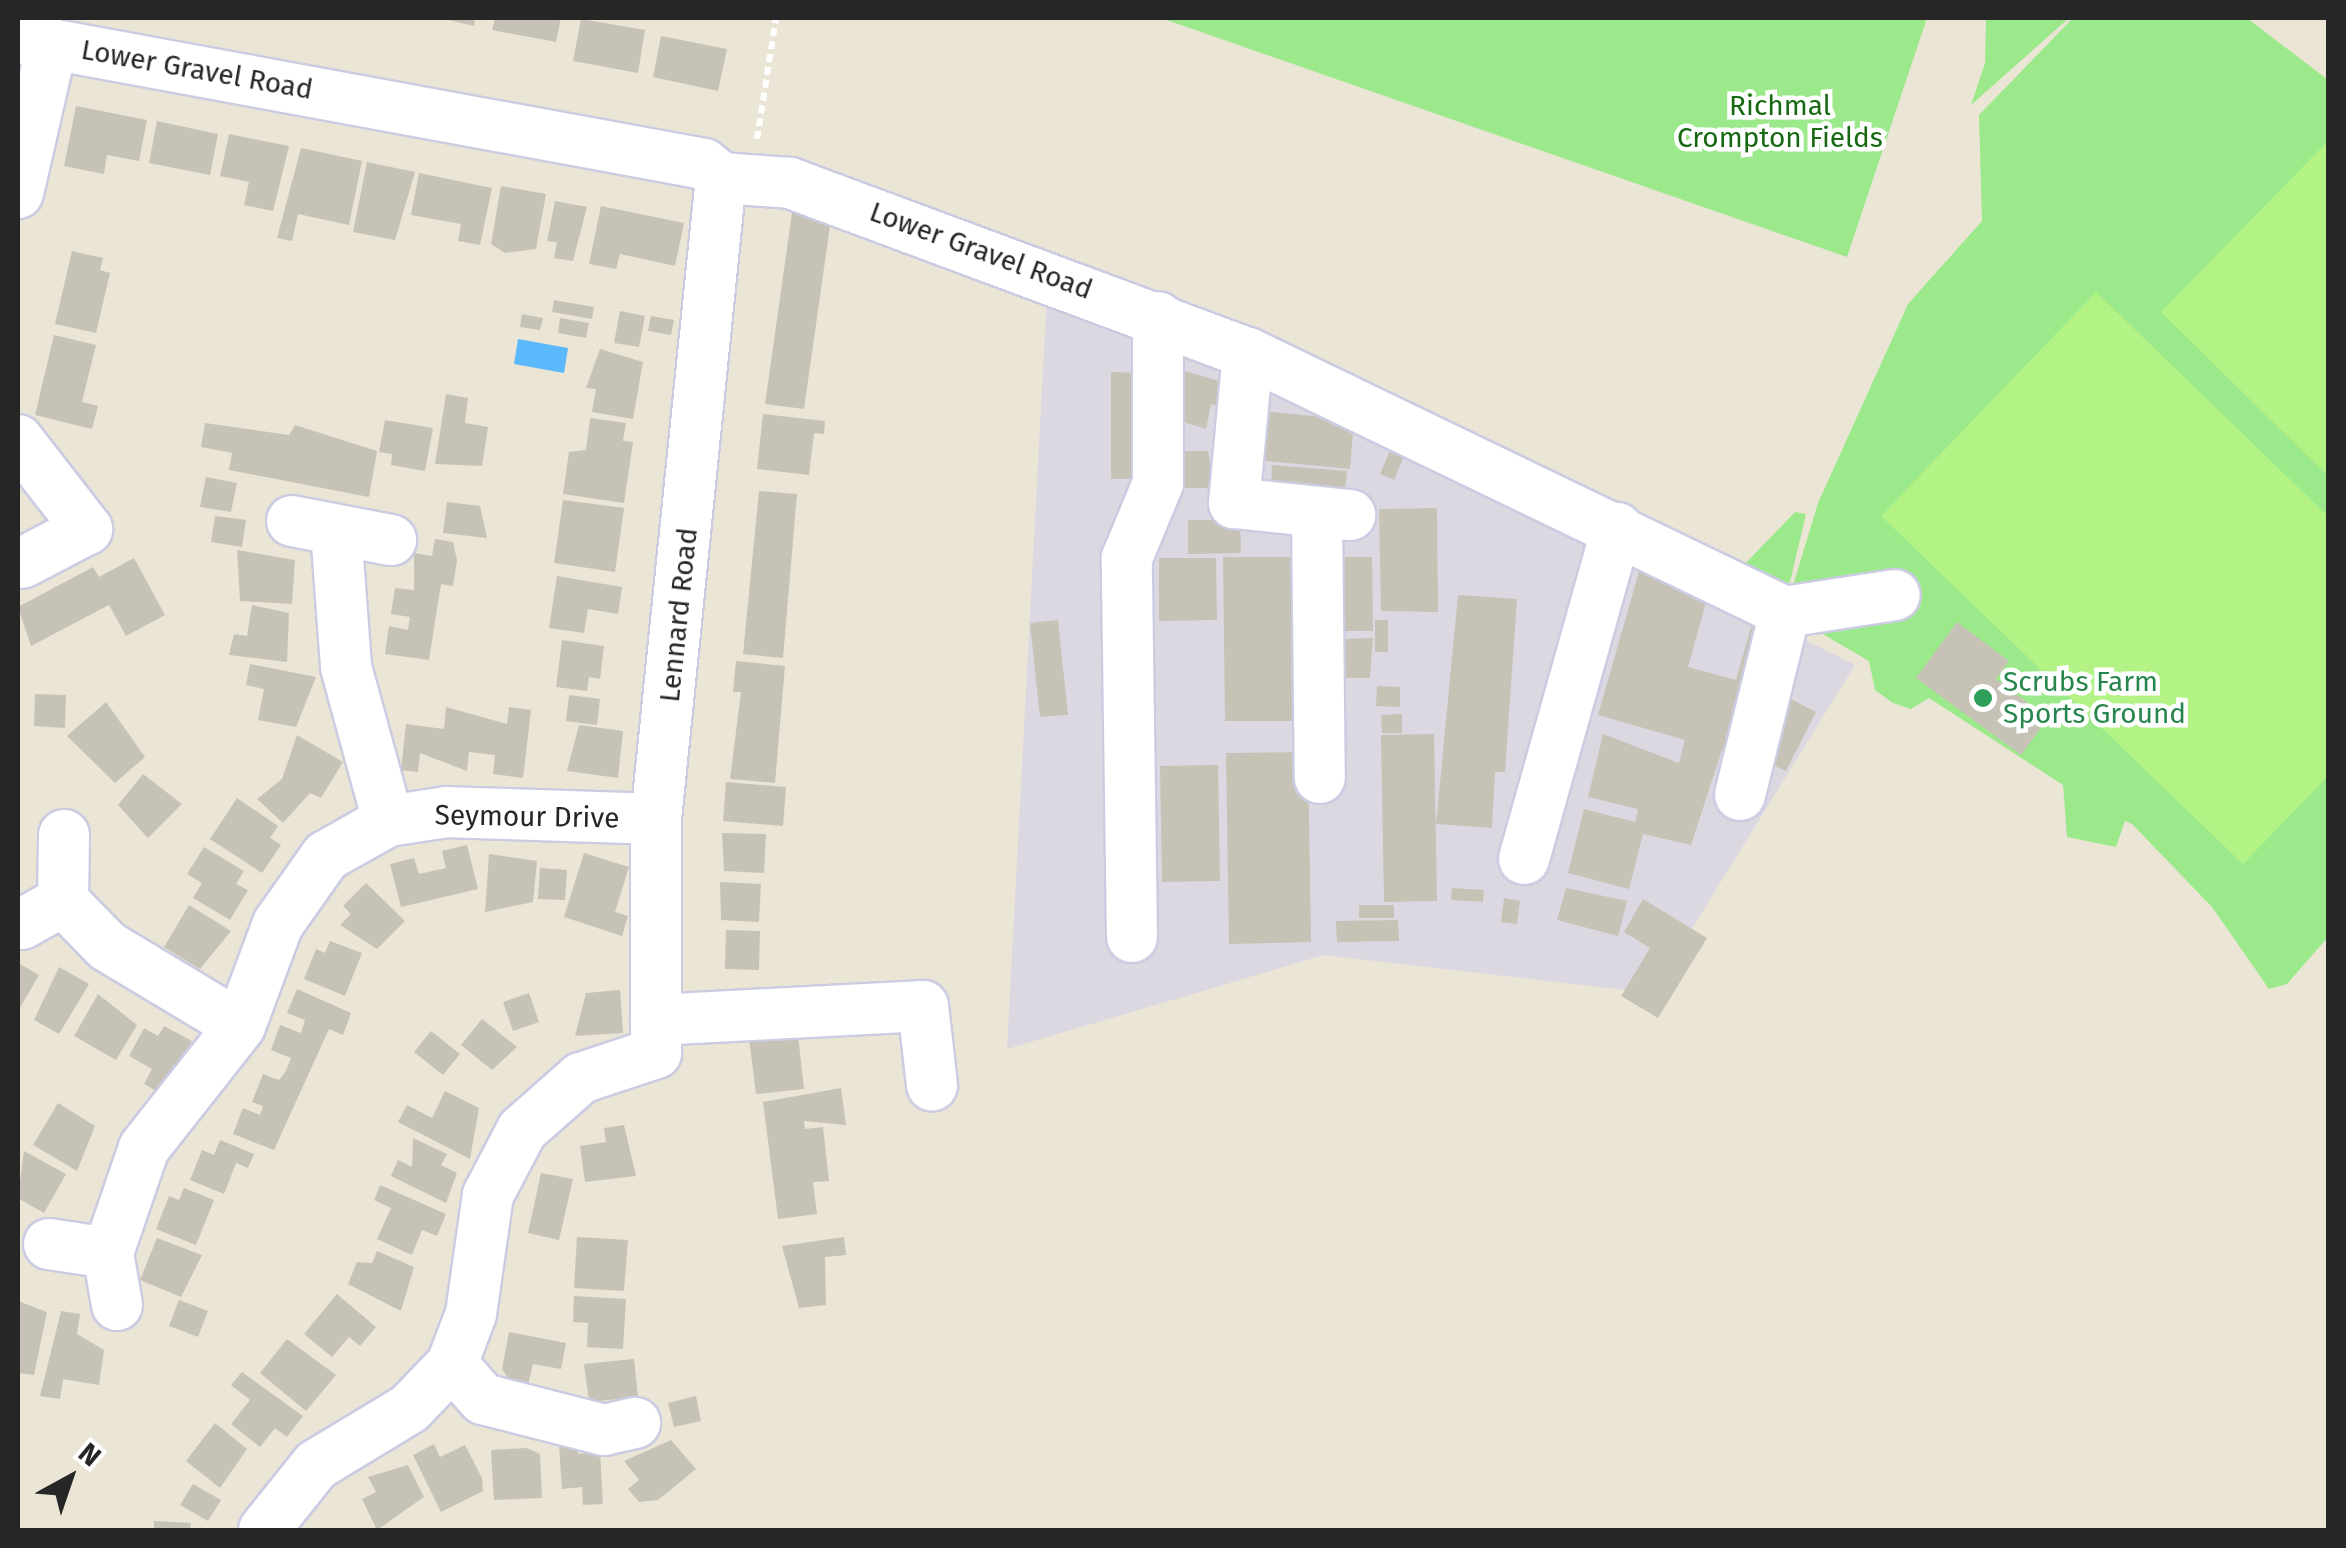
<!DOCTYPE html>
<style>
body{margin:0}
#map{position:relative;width:2346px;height:1548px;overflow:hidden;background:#ebe5d6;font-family:"Fira Sans",sans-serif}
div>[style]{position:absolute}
.industrial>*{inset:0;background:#dcd8e2}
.green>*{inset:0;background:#9ce98b}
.pitch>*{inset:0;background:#b3f285}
.water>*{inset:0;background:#5bb8fb}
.building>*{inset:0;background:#c6c2b6}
.path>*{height:6px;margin-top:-3px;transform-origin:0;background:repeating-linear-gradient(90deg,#fff 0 8px,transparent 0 13px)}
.roads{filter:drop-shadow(2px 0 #cbcce2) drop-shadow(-2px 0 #cbcce2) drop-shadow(0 2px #cbcce2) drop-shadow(0 -2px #cbcce2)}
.minor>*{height:50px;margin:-25px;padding:0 25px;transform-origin:25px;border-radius:25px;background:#fff}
.dots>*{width:28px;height:28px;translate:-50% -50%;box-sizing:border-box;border:5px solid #fff;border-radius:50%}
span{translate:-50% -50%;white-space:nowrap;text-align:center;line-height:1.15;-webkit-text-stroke:9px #fff;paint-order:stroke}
.street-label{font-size:28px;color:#262626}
.park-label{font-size:28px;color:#166911}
.leisure-label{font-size:28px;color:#27864d}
.left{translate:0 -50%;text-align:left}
.frame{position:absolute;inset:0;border:20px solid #262626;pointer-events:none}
.north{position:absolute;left:20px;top:1428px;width:100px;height:100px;-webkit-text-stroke:8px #fff;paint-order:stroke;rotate:40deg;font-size:28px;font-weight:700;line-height:40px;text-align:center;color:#262626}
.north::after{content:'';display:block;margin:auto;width:35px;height:45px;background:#262626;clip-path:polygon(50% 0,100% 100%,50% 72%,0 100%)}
</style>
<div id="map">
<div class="industrial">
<div style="clip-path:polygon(1047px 293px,1355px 411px,1855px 665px,1652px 993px,1324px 955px,1007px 1049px)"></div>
</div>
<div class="green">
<div style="clip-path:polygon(1161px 18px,1927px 18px,1847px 257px)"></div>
<div style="clip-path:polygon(1986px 18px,2069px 18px,1971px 105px,1985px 63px)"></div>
<div style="clip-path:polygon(2073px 18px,2247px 18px,2328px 80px,2328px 937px,2287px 984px,2269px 989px,2212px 907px,2132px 824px,2125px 821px,2116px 847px,2067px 837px,2063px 785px,1929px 698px,1911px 709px,1893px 703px,1875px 690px,1869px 661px,1785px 612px,1818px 503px,1908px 304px,1982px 221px,1979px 115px)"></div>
<div style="clip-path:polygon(1795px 512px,1806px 514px,1790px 582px,1779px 586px,1743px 566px)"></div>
</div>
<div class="pitch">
<div style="clip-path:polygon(2328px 141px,2328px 476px,2161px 312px)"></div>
<div style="clip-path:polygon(2096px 292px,2328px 516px,2328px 776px,2243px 864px,1881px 516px)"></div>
</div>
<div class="water">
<div style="clip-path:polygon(518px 339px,568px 348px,564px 373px,514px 364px)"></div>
</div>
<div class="building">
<div style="clip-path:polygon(440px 18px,475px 18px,474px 26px)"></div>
<div style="clip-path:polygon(495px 18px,561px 18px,556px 42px,492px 30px)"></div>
<div style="clip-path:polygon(581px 19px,645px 30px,638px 73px,573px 61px)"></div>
<div style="clip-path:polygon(661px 36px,727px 49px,718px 91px,653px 77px)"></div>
<div style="clip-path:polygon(76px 106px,147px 120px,139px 161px,107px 155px,104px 174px,64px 166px)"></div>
<div style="clip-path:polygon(157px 121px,218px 134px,210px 175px,149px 163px)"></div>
<div style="clip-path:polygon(229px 134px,289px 146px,273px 211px,244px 205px,249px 182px,220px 176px)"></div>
<div style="clip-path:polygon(301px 148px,362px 161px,349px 225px,298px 214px,292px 241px,277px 238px)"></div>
<div style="clip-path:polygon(367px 162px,415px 172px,395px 240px,353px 232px)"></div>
<div style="clip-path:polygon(419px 173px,492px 188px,480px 245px,458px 241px,461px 224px,411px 215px)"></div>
<div style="clip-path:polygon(501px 186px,546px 194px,536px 249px,505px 253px,491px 244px)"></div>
<div style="clip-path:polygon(555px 201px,587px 207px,573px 261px,554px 258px,557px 242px,547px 241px)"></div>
<div style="clip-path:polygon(601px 206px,684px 223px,675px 266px,620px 254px,616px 269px,589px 264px)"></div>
<div style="clip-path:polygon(792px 213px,831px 219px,804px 409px,765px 404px)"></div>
<div style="clip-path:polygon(72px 251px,103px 258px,100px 270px,110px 273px,96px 333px,55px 324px)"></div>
<div style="clip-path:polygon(554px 300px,594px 307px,592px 319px,552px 312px)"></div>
<div style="clip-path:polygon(620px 311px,645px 316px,639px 347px,614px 343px)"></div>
<div style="clip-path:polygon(522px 314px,543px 318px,540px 330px,520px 327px)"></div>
<div style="clip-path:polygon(651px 316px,674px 320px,671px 335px,648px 331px)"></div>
<div style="clip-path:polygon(560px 318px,589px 323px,586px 338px,558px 333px)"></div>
<div style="clip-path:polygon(54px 335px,96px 345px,82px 402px,98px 406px,92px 429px,35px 415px)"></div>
<div style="clip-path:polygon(600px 349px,643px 362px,633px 419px,592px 412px,596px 389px,586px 388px)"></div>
<div style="clip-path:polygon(1182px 370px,1235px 386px,1228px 409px,1211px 404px,1206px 429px,1177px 420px)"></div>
<div style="clip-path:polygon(1111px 372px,1145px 373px,1145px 479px,1111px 479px)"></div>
<div style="clip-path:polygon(446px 394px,468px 398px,465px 423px,488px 427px,482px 466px,435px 464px)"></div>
<div style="clip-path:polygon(1261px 411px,1354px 420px,1350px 469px,1256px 460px)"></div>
<div style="clip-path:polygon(763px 414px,825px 421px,824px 434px,814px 433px,809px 475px,757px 469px)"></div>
<div style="clip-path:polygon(590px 418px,626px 423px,623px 441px,633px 442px,624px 503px,563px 494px,569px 452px,586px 450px)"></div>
<div style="clip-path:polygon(385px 420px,433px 428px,425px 471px,391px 465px,392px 454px,379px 452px)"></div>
<div style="clip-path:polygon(205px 423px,289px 435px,295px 425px,377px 451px,369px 497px,229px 470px,232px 453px,201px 447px)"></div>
<div style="clip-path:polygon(1397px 434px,1411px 440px,1394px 480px,1380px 474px)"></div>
<div style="clip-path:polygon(1176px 451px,1208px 451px,1215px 488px,1179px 488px)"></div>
<div style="clip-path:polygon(1272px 465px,1347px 471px,1345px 492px,1271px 485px)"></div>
<div style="clip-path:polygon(206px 477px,237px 483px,231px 512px,200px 507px)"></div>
<div style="clip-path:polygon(759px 491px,797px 494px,783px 658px,743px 654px)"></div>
<div style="clip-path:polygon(563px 500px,624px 508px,615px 572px,554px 563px)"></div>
<div style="clip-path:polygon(447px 502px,480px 506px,487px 538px,443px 533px)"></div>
<div style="clip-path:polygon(1437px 508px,1438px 612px,1381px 611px,1379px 509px)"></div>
<div style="clip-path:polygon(215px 516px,246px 520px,242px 547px,211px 542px)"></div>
<div style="clip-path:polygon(1188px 520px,1240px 520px,1241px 553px,1188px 554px)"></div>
<div style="clip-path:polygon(435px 539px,453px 542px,457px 560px,453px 586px,441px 584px,429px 660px,385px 654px,389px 626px,408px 630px,410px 617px,391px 614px,395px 588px,414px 590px,414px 553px,432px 556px)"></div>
<div style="clip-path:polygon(237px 550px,295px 560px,292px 604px,240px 601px)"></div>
<div style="clip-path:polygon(1223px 557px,1303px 557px,1305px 721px,1225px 721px)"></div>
<div style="clip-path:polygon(1340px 557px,1372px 557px,1373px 631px,1335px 631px)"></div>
<div style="clip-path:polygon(134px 558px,165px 615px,126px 636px,109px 605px,31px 646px,18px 607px,93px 567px,99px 577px)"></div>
<div style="clip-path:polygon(1159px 558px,1216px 558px,1217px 620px,1159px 621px)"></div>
<div style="clip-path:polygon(1642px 561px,1712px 581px,1688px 667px,1736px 680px,1751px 627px,1761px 630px,1739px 754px,1722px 750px,1691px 845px,1643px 834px,1629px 889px,1568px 873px,1584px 809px,1635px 822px,1638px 809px,1588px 797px,1603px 734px,1679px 763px,1685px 740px,1598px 715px)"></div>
<div style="clip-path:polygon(557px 576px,622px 587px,618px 614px,588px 609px,584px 633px,549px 628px)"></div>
<div style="clip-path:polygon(1458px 595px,1517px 599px,1505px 772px,1495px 772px,1492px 828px,1436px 824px)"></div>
<div style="clip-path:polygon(252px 605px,289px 613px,287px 662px,229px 655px,234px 634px,247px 636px)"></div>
<div style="clip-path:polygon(1058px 620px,1068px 715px,1040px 717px,1030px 623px)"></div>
<div style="clip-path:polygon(1375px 620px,1388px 620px,1388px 652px,1375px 652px)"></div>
<div style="clip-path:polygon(1957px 622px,2009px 661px,1996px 679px,2048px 718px,2021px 755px,1916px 678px)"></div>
<div style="clip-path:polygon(1373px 638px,1370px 678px,1340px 678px,1341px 639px)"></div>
<div style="clip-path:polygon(562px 640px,604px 646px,600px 679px,589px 677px,587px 691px,556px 687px)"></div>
<div style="clip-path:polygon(736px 661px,785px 666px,775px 783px,730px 779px,741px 692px,733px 692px)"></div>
<div style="clip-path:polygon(250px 664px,316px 677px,296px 727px,258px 720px,264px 689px,246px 685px)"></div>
<div style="clip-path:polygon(1377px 686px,1400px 687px,1400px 707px,1376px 706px)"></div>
<div style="clip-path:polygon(35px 694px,66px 695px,65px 728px,34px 726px)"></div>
<div style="clip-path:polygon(569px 695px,600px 699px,597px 725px,566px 721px)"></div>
<div style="clip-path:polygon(1789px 698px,1816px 712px,1786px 771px,1765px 761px)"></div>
<div style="clip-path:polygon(106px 702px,145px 757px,115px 783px,67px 736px)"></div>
<div style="clip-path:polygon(446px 707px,507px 724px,509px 707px,531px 710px,523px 778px,493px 774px,495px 755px,469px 752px,467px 771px,420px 753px,418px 772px,401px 770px,406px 724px,444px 729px)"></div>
<div style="clip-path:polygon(1402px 714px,1402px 733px,1382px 733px,1381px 715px)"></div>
<div style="clip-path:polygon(579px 725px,623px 731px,618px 778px,567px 771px)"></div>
<div style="clip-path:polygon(1434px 734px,1437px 901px,1384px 902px,1381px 735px)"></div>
<div style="clip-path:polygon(297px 735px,343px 762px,321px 798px,310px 793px,283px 823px,257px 799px,282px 779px)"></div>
<div style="clip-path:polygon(1308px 752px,1311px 942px,1229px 944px,1226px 753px)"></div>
<div style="clip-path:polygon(1218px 765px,1220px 881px,1162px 882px,1160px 766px)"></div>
<div style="clip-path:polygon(143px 774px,182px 804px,148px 838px,118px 805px)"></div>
<div style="clip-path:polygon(726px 782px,786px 787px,783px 826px,723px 821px)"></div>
<div style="clip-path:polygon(237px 798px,278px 826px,270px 838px,281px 845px,262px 873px,210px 839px)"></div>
<div style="clip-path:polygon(722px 833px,766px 834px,764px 873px,724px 871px)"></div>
<div style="clip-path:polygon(467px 845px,478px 889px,401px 907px,390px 864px,414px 858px,419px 874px,446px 868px,442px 851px)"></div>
<div style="clip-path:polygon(204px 847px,244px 871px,236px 884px,248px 890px,230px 920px,193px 898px,202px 883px,187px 874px)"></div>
<div style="clip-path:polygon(584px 853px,629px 867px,615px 912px,628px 916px,622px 936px,564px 917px)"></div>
<div style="clip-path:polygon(489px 854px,537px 861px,533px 902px,485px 912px)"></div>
<div style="clip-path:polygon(540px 868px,567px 870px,565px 900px,538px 899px)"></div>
<div style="clip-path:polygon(720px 882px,761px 884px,759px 922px,721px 920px)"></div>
<div style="clip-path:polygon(366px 883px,405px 921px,377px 949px,340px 925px,351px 914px,343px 906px)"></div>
<div style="clip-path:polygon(1452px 888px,1484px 890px,1483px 902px,1451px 900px)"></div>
<div style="clip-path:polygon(1566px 888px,1627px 901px,1618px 936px,1557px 920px)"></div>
<div style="clip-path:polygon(1504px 898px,1520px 901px,1517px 924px,1501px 922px)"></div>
<div style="clip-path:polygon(1643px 899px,1707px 938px,1658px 1018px,1621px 996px,1650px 948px,1624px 932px)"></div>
<div style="clip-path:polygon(189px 905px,231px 931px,200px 969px,164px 947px)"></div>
<div style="clip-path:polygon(1359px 905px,1394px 905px,1394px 918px,1359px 918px)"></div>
<div style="clip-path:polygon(1398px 920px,1399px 941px,1337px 942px,1336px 921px)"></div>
<div style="clip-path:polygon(726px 930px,760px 931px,759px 970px,725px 969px)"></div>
<div style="clip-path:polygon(330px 941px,362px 953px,345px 996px,304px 979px,316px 949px,325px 953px)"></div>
<div style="clip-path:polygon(18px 963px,39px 975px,18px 1011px)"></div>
<div style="clip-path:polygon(59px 967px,89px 984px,59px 1034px,34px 1020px)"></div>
<div style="clip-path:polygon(297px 989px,351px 1013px,343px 1035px,329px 1029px,274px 1150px,233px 1134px,243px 1108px,260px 1115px,263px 1106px,252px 1102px,263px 1074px,279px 1080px,286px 1071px,291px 1058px,271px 1050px,280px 1025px,301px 1033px,305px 1020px,287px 1013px)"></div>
<div style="clip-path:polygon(620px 990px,623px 1033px,575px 1036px,586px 993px)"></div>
<div style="clip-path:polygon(529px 993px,539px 1022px,513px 1031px,503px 1002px)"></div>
<div style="clip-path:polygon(98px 994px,137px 1025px,116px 1060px,74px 1036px)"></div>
<div style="clip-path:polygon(482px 1019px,517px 1047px,492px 1070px,461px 1045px)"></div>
<div style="clip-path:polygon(797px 1025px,804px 1089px,756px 1094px,748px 1030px)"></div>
<div style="clip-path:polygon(164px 1026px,192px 1041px,160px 1093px,144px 1084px,152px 1069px,129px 1056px,144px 1028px,158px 1036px)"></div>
<div style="clip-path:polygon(431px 1031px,460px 1054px,443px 1075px,414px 1052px)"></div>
<div style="clip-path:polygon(841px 1088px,846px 1125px,804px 1121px,805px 1129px,823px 1127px,829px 1181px,813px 1182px,817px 1214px,778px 1219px,763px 1102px)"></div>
<div style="clip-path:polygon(445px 1091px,479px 1108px,470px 1159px,398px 1122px,407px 1105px,432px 1118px)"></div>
<div style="clip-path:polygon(58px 1103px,95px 1126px,77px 1171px,33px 1145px)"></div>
<div style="clip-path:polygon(624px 1125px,636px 1176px,585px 1182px,580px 1146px,606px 1142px,604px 1128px)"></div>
<div style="clip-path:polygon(413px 1138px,447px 1154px,441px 1165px,457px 1173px,446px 1203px,391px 1176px,398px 1160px,412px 1167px)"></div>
<div style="clip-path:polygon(220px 1140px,254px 1154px,248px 1168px,236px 1163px,224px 1194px,190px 1180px,202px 1150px,214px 1155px)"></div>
<div style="clip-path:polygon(24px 1151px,66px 1174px,44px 1213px,18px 1198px)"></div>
<div style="clip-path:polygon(541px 1173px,573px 1179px,559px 1240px,528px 1233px)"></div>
<div style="clip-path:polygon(380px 1185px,446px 1214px,437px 1236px,422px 1230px,412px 1255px,377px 1239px,391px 1208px,374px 1200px)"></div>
<div style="clip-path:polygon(184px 1188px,214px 1200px,196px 1245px,156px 1229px,169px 1196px,179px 1200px)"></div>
<div style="clip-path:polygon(577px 1237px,628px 1240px,624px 1291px,574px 1288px)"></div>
<div style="clip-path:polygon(844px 1237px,846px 1255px,825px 1257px,826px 1305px,799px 1308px,782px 1246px)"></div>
<div style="clip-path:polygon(157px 1238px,202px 1255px,181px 1297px,140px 1280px)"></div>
<div style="clip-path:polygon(377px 1251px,414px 1267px,401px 1311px,348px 1284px,357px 1262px,372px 1263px)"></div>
<div style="clip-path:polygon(337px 1294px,376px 1327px,360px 1346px,349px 1337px,332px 1357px,304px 1334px)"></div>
<div style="clip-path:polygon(574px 1296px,626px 1299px,623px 1349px,587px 1347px,588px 1323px,573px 1322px)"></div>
<div style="clip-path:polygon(179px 1300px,208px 1311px,198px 1337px,169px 1326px)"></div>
<div style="clip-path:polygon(18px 1301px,47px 1312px,34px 1375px,18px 1373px)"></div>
<div style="clip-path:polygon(61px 1311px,80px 1314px,77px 1334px,104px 1350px,99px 1385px,63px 1379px,60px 1399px,40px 1396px)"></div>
<div style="clip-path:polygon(509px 1332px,566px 1343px,561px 1369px,533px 1364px,528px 1385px,510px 1381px,502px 1369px)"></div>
<div style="clip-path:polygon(287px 1339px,336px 1375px,306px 1411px,260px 1373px)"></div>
<div style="clip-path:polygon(634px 1359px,638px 1397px,589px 1402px,584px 1364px)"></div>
<div style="clip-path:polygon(242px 1372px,303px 1416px,287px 1437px,275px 1428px,260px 1447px,231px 1424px,250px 1400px,231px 1385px)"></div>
<div style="clip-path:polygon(696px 1396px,701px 1421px,674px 1427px,668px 1403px)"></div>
<div style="clip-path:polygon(215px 1423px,247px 1449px,220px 1488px,186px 1461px)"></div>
<div style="clip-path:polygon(671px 1440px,696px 1469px,658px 1500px,639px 1502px,628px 1489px,639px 1480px,624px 1461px)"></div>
<div style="clip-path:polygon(434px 1444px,440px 1457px,465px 1445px,482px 1478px,483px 1491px,441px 1512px,413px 1455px)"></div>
<div style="clip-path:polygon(577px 1445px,578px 1454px,600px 1452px,603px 1504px,583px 1505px,582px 1487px,562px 1489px,559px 1446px)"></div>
<div style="clip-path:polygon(527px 1448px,540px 1454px,542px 1498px,494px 1500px,491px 1450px)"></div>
<div style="clip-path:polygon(408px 1465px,424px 1497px,377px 1530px,362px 1499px,376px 1492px,368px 1477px)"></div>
<div style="clip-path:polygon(193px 1484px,221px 1500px,208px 1521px,180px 1505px)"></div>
<div style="clip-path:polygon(154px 1521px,191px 1523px,190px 1530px,154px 1530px)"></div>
</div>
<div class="path">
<div style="left:757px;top:139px;width:122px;rotate:-81.1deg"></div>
</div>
<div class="roads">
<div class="minor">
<div style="left:18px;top:38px;width:697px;rotate:10.41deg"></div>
<div style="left:704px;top:164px;width:22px;rotate:39deg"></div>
<div style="left:721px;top:178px;width:69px;rotate:4.1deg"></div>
<div style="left:790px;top:183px;width:489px;rotate:20.4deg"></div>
<div style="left:1248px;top:353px;width:596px;rotate:25.75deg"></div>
<div style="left:1785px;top:612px;width:111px;rotate:-8.8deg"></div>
<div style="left:18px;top:193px;width:153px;rotate:-77.1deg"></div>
<div style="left:1248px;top:353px;width:151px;rotate:95.3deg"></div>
<div style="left:1234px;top:503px;width:117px;rotate:5.9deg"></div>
<div style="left:18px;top:440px;width:113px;rotate:52.2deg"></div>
<div style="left:87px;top:529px;width:73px;rotate:152.4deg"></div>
<div style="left:1317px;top:512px;width:266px;rotate:89.4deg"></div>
<div style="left:292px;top:521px;width:101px;rotate:10.9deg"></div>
<div style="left:336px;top:530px;width:137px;rotate:85.8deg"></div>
<div style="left:346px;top:667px;width:160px;rotate:74.7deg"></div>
<div style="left:1740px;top:795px;width:188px;rotate:-76.2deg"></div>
<div style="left:1524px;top:859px;width:344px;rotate:-74.3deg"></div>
<div style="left:63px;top:901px;width:63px;rotate:45.6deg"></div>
<div style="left:107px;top:946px;width:155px;rotate:31deg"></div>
<div style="left:22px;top:924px;width:47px;rotate:-29.3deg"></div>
<div style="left:63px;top:901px;width:66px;rotate:-89.1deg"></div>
<div style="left:1132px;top:937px;width:379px;rotate:-90.8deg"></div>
<div style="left:1127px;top:558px;width:81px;rotate:-67.5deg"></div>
<div style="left:1158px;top:483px;width:166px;rotate:-90deg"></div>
<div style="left:656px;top:1020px;width:267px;rotate:-3deg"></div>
<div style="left:923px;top:1006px;width:80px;rotate:83.5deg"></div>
<div style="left:49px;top:1244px;width:60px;rotate:8.7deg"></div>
<div style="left:117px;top:1305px;width:53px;rotate:-99.8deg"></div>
<div style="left:108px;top:1253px;width:111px;rotate:-71.1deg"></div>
<div style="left:144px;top:1148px;width:155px;rotate:-51.8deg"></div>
<div style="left:240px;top:1026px;width:109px;rotate:-69.6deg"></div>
<div style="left:278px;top:924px;width:83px;rotate:-54.8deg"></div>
<div style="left:326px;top:856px;width:71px;rotate:-29.4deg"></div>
<div style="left:388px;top:821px;width:60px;rotate:-8.7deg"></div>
<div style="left:447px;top:812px;width:209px;rotate:1.9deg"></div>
<div style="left:452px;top:1364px;width:47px;rotate:48.5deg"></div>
<div style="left:483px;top:1399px;width:125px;rotate:14.4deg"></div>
<div style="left:604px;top:1430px;width:32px;rotate:-13deg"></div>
<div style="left:264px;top:1530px;width:83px;rotate:-51.3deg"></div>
<div style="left:316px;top:1465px;width:110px;rotate:-31.2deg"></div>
<div style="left:410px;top:1408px;width:61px;rotate:-46.3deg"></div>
<div style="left:452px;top:1364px;width:53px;rotate:-69.2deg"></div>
<div style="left:471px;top:1314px;width:120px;rotate:-81.9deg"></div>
<div style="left:488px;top:1195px;width:73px;rotate:-62.4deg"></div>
<div style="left:522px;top:1130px;width:79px;rotate:-41.4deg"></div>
<div style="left:581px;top:1078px;width:79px;rotate:-18.4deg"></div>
<div style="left:656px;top:1053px;width:234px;rotate:-90deg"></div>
<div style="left:656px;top:819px;width:644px;rotate:-84.21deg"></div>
</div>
</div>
<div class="dots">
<div style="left:1983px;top:698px;background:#2e9e5b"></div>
</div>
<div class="street-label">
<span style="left:197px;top:70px;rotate:10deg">Lower Gravel Road</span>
<span style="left:981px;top:251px;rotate:20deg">Lower Gravel Road</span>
<span style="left:679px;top:615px;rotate:-84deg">Lennard Road</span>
<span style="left:527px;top:817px;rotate:1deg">Seymour Drive</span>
</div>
<div class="park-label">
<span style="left:1780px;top:122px">Richmal<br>Crompton Fields</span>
</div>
<div class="leisure-label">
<span class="left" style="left:2003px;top:698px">Scrubs Farm<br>Sports Ground</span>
</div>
<div class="frame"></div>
<div class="north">N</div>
</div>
